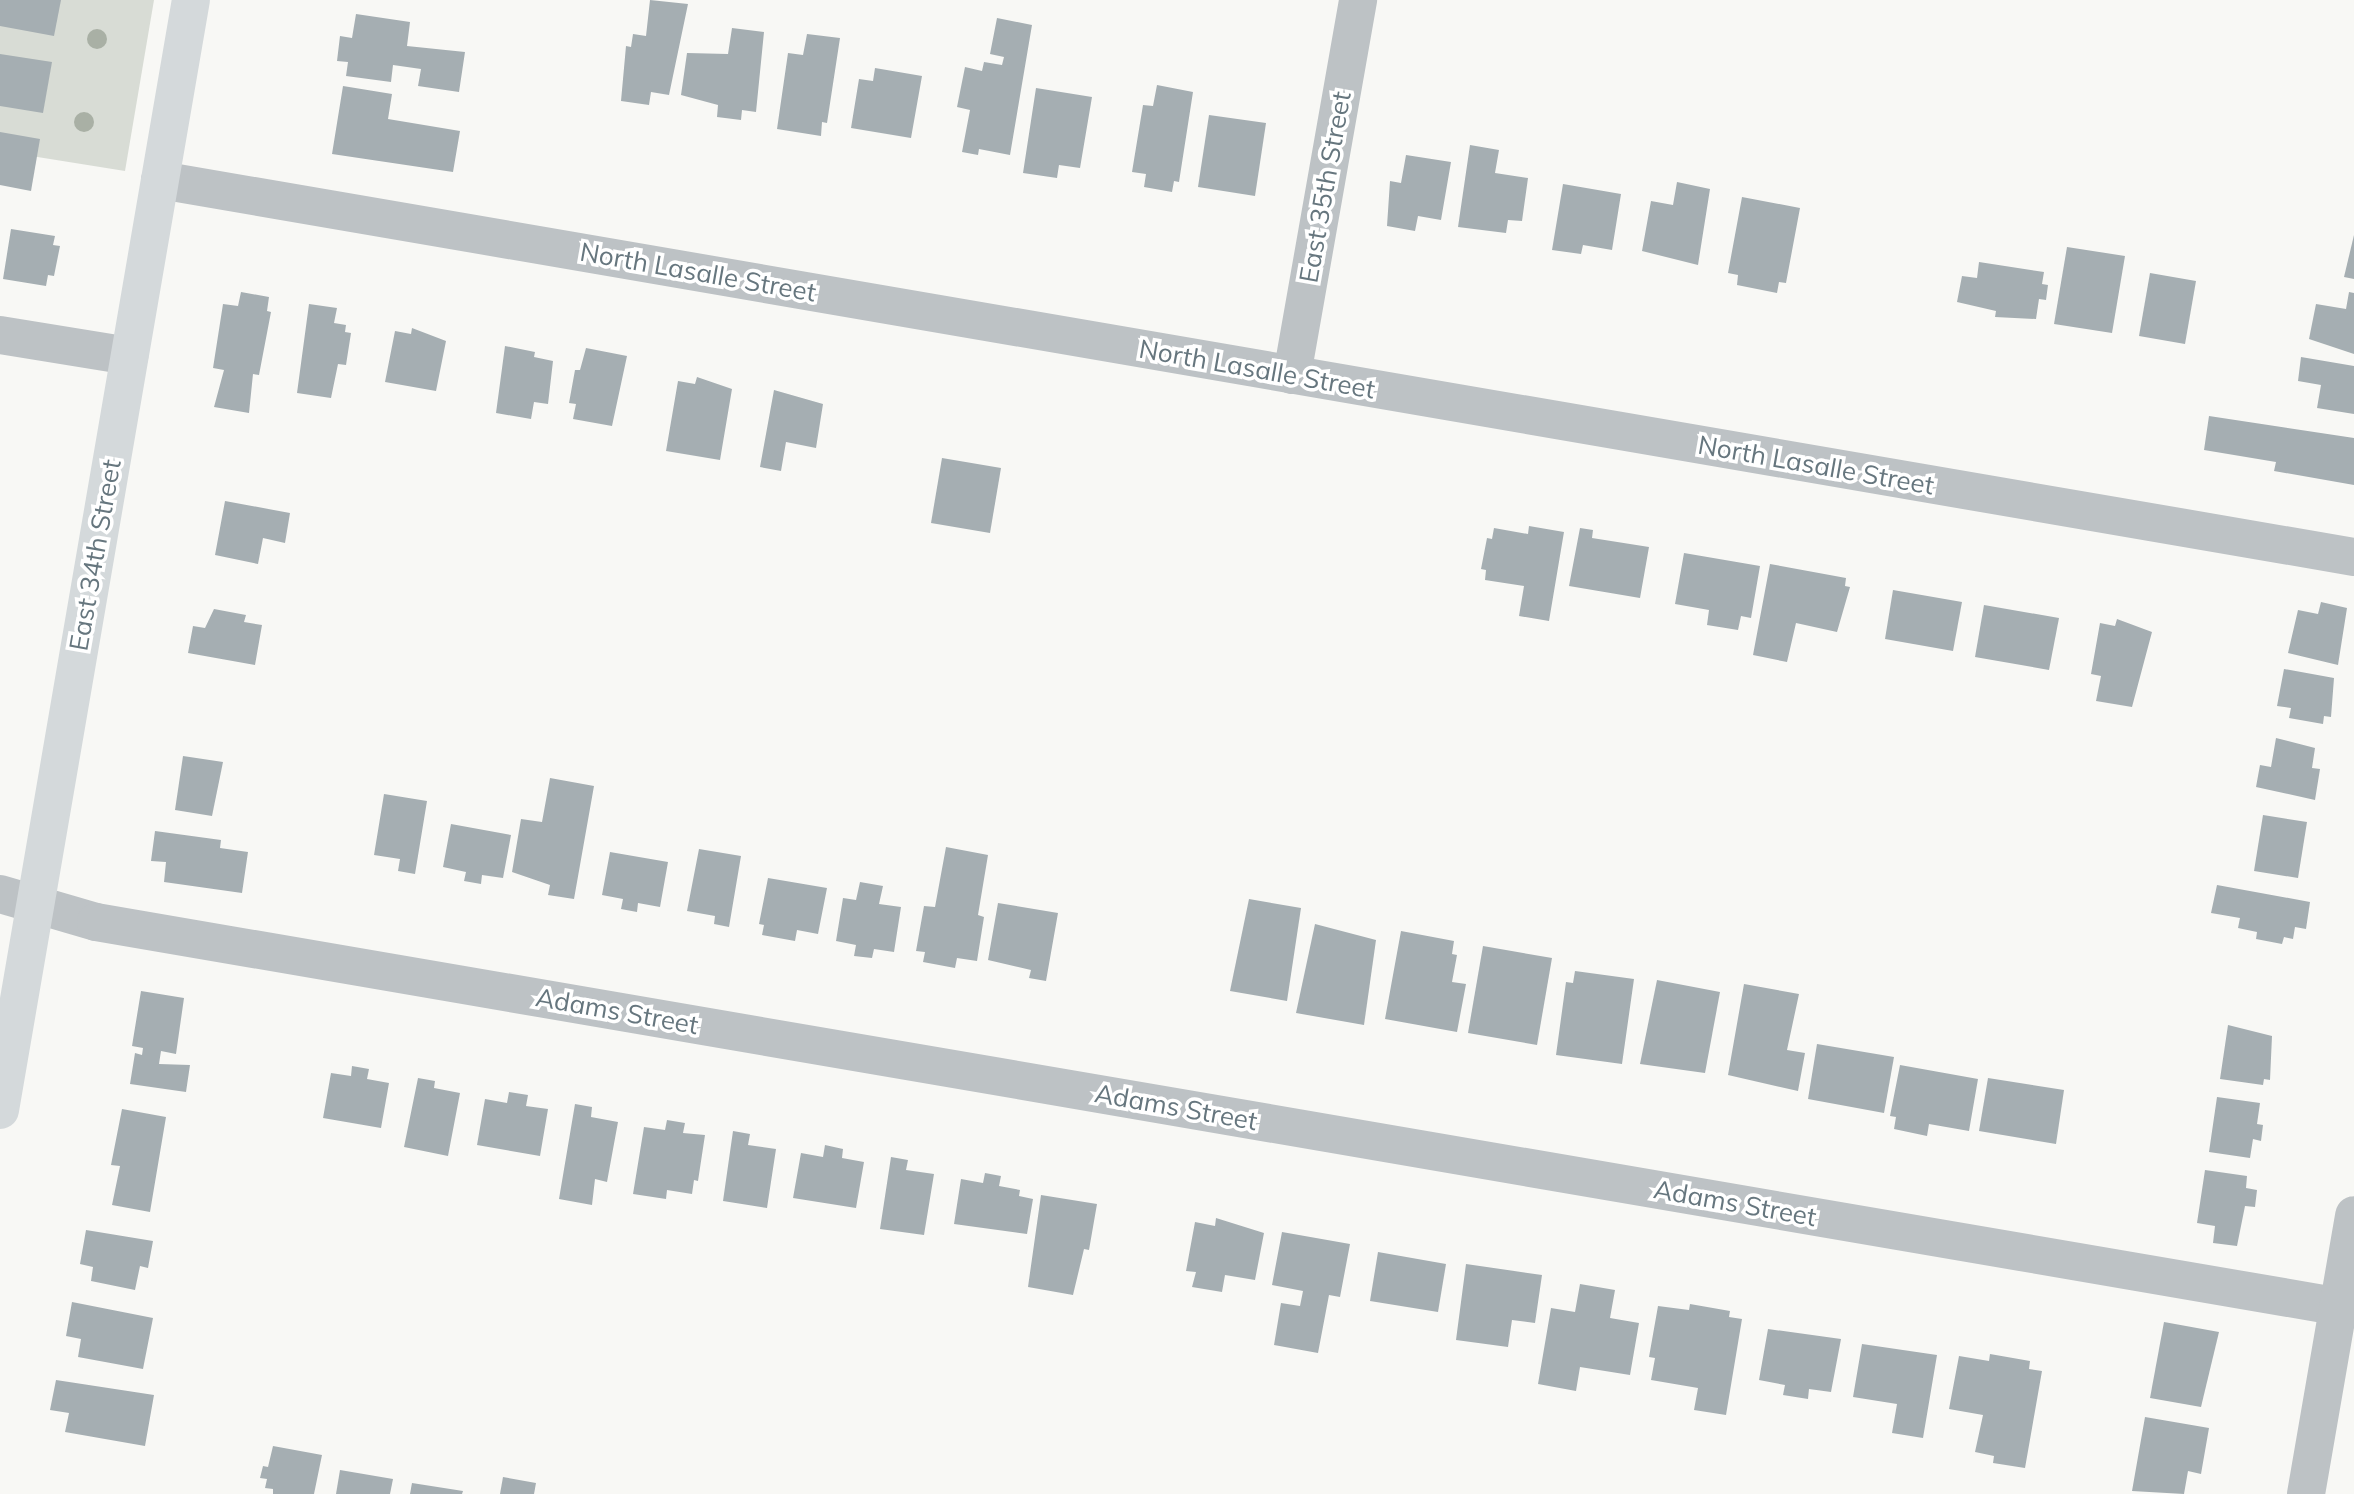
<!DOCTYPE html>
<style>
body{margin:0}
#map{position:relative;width:2354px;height:1494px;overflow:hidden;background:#f8f8f5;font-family:Mulish,sans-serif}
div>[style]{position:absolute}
.green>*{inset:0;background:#d8dcd5}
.building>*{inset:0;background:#a5aeb2}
.minor>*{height:38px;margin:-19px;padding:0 19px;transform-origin:19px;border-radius:19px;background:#bdc2c5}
.secondary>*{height:38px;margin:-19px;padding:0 19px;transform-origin:19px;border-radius:19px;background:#d4d9db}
.trees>*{width:20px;height:20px;margin:-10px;border-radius:50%;background:#a9b0a5}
span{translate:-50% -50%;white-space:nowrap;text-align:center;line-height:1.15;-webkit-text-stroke:7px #fff;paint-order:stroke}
.street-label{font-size:26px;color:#66767e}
</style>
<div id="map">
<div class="green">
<div style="clip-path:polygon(0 0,154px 0,125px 171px,0 151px)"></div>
</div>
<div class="building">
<div style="clip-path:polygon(0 0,61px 0,54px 36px,0 26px)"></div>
<div style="clip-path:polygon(650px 0,688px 4px,669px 95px,651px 92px,649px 105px,621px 101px,626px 46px,631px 47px,633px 34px,646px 36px)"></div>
<div style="clip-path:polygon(356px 14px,410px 22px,407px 46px,465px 52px,459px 92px,418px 86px,421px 69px,393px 65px,391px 82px,346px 76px,348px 62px,337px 61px,340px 36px,352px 38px)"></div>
<div style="clip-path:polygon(997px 18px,1032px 25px,1010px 155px,979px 149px,978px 155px,962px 152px,970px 110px,957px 107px,965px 67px,982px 71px,984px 62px,1002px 65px,1004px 57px,990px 54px)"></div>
<div style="clip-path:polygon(732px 28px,764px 32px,756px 112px,742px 110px,741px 120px,717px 117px,718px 105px,681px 95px,687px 53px,728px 54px)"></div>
<div style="clip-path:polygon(807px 34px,840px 38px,827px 123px,822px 122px,821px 136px,777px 129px,788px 53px,803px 55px)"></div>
<div style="clip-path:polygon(0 54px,52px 62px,43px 113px,0 106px)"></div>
<div style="clip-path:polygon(875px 68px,922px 76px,911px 138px,851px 128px,859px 79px,873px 81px)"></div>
<div style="clip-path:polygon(1157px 85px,1193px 92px,1179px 182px,1174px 181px,1172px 192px,1144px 187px,1146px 174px,1132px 172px,1143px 105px,1153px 106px)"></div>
<div style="clip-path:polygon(343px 86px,392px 94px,388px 119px,460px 131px,453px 172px,332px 154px)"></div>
<div style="clip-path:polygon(1036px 88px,1092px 97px,1080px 168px,1059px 165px,1057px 178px,1023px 173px)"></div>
<div style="clip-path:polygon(1209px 115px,1266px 123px,1255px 196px,1198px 187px)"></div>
<div style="clip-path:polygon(0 132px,40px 139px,31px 191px,0 185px)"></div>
<div style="clip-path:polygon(1470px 145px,1499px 150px,1495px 173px,1528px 178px,1522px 221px,1508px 220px,1506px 233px,1458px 227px)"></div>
<div style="clip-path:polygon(1406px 155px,1451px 162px,1441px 220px,1418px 216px,1415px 231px,1387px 226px,1390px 181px,1401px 183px)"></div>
<div style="clip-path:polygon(1677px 182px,1710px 189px,1698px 265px,1642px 251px,1651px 201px,1673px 205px)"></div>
<div style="clip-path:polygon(1563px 184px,1621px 194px,1612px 250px,1583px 245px,1581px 254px,1552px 250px)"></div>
<div style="clip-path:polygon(1742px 197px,1800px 208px,1786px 283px,1779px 282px,1777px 293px,1737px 285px,1738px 275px,1728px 273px)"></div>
<div style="clip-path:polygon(11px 229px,55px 236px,53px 245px,60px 246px,54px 276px,48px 275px,46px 286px,3px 279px)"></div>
<div style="clip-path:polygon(2354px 235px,2354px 279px,2344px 277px)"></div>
<div style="clip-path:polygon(2067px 247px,2125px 256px,2112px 333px,2054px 324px)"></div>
<div style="clip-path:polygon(1979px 262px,2044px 272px,2042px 284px,2048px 285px,2046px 300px,2039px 299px,2036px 319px,1995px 317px,1996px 311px,1957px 302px,1962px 276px,1977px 278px)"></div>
<div style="clip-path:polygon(2150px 273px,2196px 281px,2185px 344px,2139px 336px)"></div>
<div style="clip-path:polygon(241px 292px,269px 297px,267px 311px,271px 312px,259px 375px,253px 374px,249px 413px,214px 407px,224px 370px,213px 368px,223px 304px,238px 306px)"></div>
<div style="clip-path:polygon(2349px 292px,2354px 293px,2354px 354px,2309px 339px,2316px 304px,2346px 309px)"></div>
<div style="clip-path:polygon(309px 304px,337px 308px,334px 323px,346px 325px,345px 332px,351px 333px,346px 365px,338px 364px,331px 398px,297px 393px)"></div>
<div style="clip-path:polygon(412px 328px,446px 341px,436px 391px,385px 382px,395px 331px,411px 334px)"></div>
<div style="clip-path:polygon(505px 346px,535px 352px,534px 357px,553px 361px,548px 404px,534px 402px,531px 419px,496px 413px)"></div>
<div style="clip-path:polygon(586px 348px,627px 356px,612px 426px,573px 419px,576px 404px,569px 403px,575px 370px,580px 370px)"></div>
<div style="clip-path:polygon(2301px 357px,2354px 366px,2354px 414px,2317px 408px,2321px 385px,2298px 381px)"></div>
<div style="clip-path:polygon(697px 377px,732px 389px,720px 460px,666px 451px,678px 381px,695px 384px)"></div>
<div style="clip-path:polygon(774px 390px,823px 404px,816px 448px,786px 442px,781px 471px,760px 467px)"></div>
<div style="clip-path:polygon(2209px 416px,2354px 438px,2354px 485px,2274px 471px,2276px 462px,2204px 450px)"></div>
<div style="clip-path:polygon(942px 458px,1001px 468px,990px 533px,931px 523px)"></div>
<div style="clip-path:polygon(225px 501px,290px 513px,285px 543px,263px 538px,258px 564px,215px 555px)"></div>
<div style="clip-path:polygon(1529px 526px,1564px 532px,1549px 621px,1519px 616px,1524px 586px,1485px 580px,1486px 570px,1481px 569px,1487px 538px,1492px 539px,1494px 528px,1528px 534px)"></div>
<div style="clip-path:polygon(1580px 528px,1593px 530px,1592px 538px,1649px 547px,1640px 598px,1569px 586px)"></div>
<div style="clip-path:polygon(1684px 553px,1760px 566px,1751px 618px,1741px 616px,1738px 630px,1707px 625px,1709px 610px,1675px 604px)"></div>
<div style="clip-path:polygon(1770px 564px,1846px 578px,1845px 586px,1850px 587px,1837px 632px,1796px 623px,1787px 662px,1753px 655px)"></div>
<div style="clip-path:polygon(1893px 590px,1962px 602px,1953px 651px,1885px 639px)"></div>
<div style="clip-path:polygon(2321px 602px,2347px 608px,2338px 665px,2288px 653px,2298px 610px,2318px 614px)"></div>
<div style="clip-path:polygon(1984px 605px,2059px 618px,2049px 670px,1975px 657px)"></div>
<div style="clip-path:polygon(214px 609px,246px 615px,244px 622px,262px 625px,255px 665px,188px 653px,193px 626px,205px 628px)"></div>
<div style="clip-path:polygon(2117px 619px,2152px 632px,2132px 707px,2096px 701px,2101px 676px,2091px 674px,2100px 623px,2115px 626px)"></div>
<div style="clip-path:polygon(2284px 669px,2334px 678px,2331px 717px,2324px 716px,2323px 724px,2289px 718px,2291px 708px,2277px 706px)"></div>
<div style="clip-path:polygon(2276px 738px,2315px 748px,2312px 768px,2320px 769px,2315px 800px,2256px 787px,2260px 765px,2271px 767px)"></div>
<div style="clip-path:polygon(183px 756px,223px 762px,212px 816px,175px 810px)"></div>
<div style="clip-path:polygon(550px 778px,594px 786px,574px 899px,548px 895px,550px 885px,512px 872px,521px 819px,542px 822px)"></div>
<div style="clip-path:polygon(384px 794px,427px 801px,415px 874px,398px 871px,400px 859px,374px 855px)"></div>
<div style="clip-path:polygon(2263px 815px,2307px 822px,2298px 878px,2254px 871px)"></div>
<div style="clip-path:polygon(451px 824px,511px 835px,503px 878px,482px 875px,481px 884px,464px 881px,466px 872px,443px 867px)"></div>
<div style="clip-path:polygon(155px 831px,221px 840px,220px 848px,248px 852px,242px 893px,164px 882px,166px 862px,151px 861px)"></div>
<div style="clip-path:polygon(946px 847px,988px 855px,978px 915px,984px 917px,977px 961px,957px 958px,955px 968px,923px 962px,925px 952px,916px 951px,924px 906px,935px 907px)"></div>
<div style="clip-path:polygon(699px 849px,741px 856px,729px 927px,714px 924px,715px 916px,687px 911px)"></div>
<div style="clip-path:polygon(610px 852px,668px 862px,660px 907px,638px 903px,637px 912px,621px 909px,623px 899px,602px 895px)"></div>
<div style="clip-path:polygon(768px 878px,827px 888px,818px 934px,797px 930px,795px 941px,762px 935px,764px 925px,759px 924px)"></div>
<div style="clip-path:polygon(860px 882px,883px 886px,879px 904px,901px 907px,894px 952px,874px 949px,872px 958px,854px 956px,856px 945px,836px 941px,843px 898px,856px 900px)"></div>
<div style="clip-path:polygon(2217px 885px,2310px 902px,2306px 929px,2295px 927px,2293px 939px,2284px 937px,2282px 944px,2256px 939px,2257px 932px,2238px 928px,2240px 918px,2211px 913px)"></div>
<div style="clip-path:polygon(1249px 899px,1301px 908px,1287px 1001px,1230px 991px)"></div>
<div style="clip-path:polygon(998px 903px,1058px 913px,1046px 981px,1029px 978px,1031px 970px,988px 960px)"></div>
<div style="clip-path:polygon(1315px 924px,1376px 940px,1364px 1025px,1296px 1013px)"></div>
<div style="clip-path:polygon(1401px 931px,1454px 941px,1452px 954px,1457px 955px,1452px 982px,1466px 984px,1457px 1032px,1385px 1019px)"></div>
<div style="clip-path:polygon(1483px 946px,1552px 958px,1537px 1045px,1468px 1033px)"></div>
<div style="clip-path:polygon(1575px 971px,1634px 979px,1622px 1064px,1556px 1055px,1566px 982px,1573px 983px)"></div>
<div style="clip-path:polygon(1657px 980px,1720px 992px,1705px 1073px,1640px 1064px)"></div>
<div style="clip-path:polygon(1744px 984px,1799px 994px,1787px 1050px,1805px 1053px,1798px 1091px,1728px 1075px)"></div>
<div style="clip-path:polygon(141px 991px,184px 998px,176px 1054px,161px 1051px,159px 1064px,190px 1065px,186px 1092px,130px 1084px,135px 1053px,142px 1055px,143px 1048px,132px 1046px)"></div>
<div style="clip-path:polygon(2228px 1025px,2272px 1036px,2270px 1080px,2264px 1079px,2263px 1085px,2220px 1079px)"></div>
<div style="clip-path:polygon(1817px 1044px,1894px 1057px,1884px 1113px,1808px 1099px)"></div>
<div style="clip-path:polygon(1900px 1065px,1978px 1079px,1969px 1131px,1929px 1124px,1927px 1136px,1894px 1129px,1896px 1117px,1890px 1116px)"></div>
<div style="clip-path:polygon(352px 1066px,369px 1069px,367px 1079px,389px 1083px,381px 1128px,323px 1118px,331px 1073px,351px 1076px)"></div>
<div style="clip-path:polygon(418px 1078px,435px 1081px,434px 1088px,460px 1093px,448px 1156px,404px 1147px)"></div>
<div style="clip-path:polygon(1988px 1078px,2064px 1090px,2056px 1144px,1979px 1131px)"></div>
<div style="clip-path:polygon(509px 1092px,528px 1095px,526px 1106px,548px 1109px,540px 1156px,477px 1145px,485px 1099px,507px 1103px)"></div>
<div style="clip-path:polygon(2217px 1097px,2260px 1103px,2257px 1124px,2263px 1125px,2261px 1141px,2253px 1139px,2250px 1158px,2209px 1152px)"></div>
<div style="clip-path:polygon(575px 1104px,592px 1107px,591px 1117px,618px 1122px,607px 1182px,595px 1179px,592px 1205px,559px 1199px)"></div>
<div style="clip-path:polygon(122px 1109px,166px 1117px,150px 1212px,112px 1205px,120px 1166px,111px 1165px)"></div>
<div style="clip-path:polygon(667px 1120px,685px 1123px,683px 1133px,705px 1135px,698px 1181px,694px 1180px,692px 1194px,667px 1190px,666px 1199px,633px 1194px,644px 1127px,665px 1130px)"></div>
<div style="clip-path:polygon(733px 1131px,750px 1134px,748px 1145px,776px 1149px,767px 1208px,723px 1201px)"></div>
<div style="clip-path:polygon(825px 1145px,843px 1149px,842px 1158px,864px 1162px,856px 1208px,793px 1198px,801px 1153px,823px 1157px)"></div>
<div style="clip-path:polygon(891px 1157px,908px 1160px,906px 1170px,934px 1174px,924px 1235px,880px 1229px)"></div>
<div style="clip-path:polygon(2205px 1170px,2247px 1176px,2246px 1188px,2257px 1190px,2255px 1207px,2245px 1206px,2237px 1246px,2213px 1243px,2215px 1226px,2197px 1223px)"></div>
<div style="clip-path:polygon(985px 1173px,1001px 1176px,999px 1186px,1020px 1190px,1019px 1196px,1033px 1199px,1027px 1234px,954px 1224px,961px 1179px,983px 1183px)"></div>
<div style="clip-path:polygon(1041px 1195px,1097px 1204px,1089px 1250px,1084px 1249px,1073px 1295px,1028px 1287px)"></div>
<div style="clip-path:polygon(1216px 1218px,1264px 1233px,1255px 1280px,1225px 1275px,1222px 1292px,1192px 1287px,1196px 1272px,1186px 1271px,1195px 1222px,1215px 1226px)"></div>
<div style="clip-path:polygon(86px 1230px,153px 1241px,148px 1268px,140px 1266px,135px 1290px,91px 1281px,93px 1267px,80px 1264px)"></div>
<div style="clip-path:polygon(1282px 1232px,1350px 1244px,1340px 1297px,1329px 1295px,1318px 1353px,1274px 1345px,1281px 1303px,1300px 1306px,1303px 1291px,1272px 1285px)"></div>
<div style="clip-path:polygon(1378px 1252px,1446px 1264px,1438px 1312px,1370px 1301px)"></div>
<div style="clip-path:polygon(1466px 1264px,1542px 1275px,1535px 1323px,1512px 1320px,1508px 1347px,1456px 1340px)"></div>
<div style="clip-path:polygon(1580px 1284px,1615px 1290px,1610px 1318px,1639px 1323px,1630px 1375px,1580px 1367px,1576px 1391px,1538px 1384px,1551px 1308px,1575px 1312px)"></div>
<div style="clip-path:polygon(72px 1302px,153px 1318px,143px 1369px,78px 1357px,81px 1339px,66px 1336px)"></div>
<div style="clip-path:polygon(1690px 1304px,1730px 1311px,1729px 1317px,1742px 1319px,1726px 1415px,1694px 1410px,1698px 1388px,1651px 1380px,1655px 1358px,1649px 1357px,1658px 1306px,1689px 1310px)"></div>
<div style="clip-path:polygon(2164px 1322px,2219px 1332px,2201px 1407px,2150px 1398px)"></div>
<div style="clip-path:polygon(1768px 1329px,1841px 1339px,1831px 1392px,1809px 1389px,1808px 1399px,1783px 1395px,1785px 1385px,1759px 1380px)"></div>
<div style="clip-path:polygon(1862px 1344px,1937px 1355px,1923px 1438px,1892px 1433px,1897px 1404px,1853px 1397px)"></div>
<div style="clip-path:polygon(1990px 1354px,2030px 1361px,2029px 1369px,2042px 1371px,2025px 1468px,1993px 1463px,1994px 1456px,1975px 1452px,1983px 1415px,1949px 1409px,1959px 1356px,1989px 1361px)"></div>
<div style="clip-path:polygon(56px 1380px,154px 1395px,145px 1446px,65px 1432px,69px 1413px,50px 1410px)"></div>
<div style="clip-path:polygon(2145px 1417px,2209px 1428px,2201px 1474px,2188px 1471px,2184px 1494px,2132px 1491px)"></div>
<div style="clip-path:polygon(273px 1446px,322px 1455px,314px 1494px,273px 1494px,273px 1489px,265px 1488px,267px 1479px,260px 1478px,263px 1466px,268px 1467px)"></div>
<div style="clip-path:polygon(340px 1470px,393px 1479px,390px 1494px,336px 1494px)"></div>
<div style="clip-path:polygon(503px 1477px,536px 1483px,534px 1494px,500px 1494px)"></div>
<div style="clip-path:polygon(412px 1483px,463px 1491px,462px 1494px,410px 1494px)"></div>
</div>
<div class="minor">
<div style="left:160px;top:180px;width:2226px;rotate:9.75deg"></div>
<div style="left:0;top:335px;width:131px;rotate:9.2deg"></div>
<div style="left:1292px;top:375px;width:381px;rotate:-80deg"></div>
<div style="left:0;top:894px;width:100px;rotate:16.3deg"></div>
<div style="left:96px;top:922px;width:2291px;rotate:9.73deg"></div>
<div style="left:2306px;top:1494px;width:283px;rotate:-80.2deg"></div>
</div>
<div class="secondary">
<div style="left:0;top:1110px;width:1126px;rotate:-80.24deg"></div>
</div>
<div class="trees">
<div style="left:97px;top:39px"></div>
<div style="left:84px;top:122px"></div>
</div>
<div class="street-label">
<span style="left:1325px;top:187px;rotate:-80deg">East 35th Street</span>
<span style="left:698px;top:272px;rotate:10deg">North Lasalle Street</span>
<span style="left:1257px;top:369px;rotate:10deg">North Lasalle Street</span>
<span style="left:1816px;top:465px;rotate:10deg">North Lasalle Street</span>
<span style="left:95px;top:555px;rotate:-80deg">East 34th Street</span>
<span style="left:617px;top:1011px;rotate:10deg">Adams Street</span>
<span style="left:1176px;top:1107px;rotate:10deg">Adams Street</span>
<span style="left:1735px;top:1203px;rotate:10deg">Adams Street</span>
</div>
</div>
